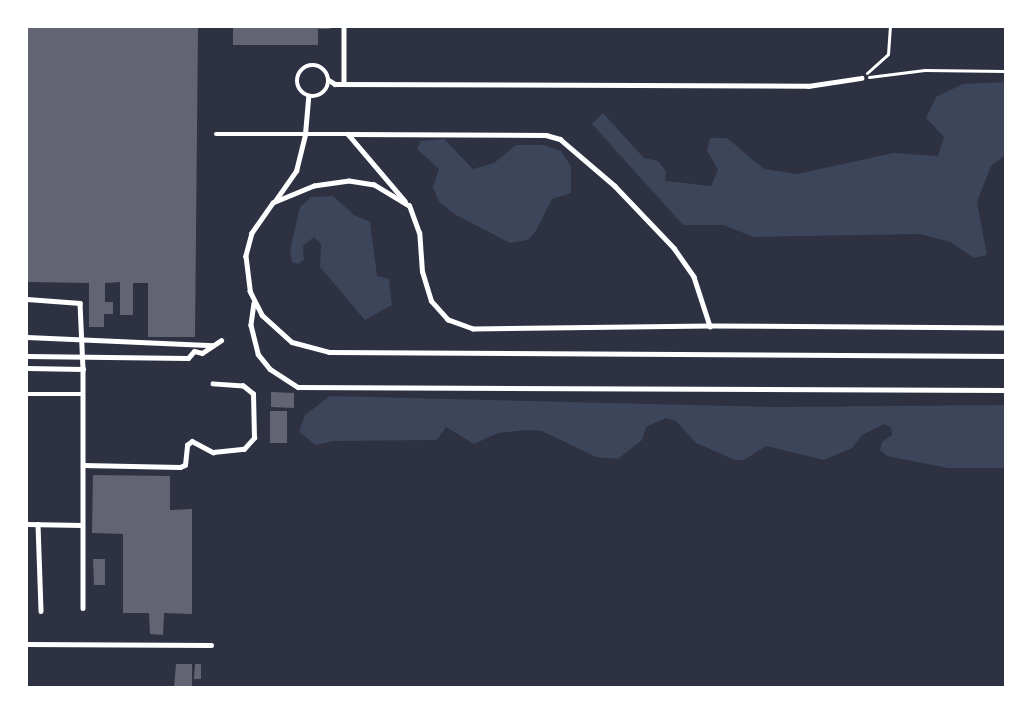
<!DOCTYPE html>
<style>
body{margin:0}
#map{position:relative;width:1032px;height:714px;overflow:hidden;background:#2d3142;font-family:Lato,sans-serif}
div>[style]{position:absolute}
.green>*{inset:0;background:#3c4559}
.building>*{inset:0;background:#626471}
.path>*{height:3px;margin:-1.5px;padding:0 1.5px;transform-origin:1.5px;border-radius:1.5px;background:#fff}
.service>*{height:4.5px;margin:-2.25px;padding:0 2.25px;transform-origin:2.25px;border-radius:2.25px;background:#fff}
.service>.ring{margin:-2.25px;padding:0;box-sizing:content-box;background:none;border:4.5px solid #fff;border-radius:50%}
.pedestrian>*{height:5px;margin:-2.5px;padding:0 2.5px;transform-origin:2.5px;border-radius:2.5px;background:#fff}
span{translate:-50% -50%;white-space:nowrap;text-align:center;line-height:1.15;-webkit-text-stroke:4.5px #fff;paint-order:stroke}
.frame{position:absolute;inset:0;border:28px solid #fff;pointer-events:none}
</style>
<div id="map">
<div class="green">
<div style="clip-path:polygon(1005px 82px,1005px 155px,991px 166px,977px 202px,987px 255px,974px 258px,950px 242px,920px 234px,754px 237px,723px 225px,683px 225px,592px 124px,603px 113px,644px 158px,658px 161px,666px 171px,665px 181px,711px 186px,718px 170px,707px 150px,710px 138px,727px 138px,764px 169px,797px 174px,893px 153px,938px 156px,944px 137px,926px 118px,936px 97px,963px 84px)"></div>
<div style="clip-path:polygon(444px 139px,473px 169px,494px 163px,516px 145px,544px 145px,561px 151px,571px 166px,571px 193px,552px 199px,536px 231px,528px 240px,510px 243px,456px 215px,439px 202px,433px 187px,439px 169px,417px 149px,421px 141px)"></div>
<div style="clip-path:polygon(333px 196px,354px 215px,370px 222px,377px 276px,389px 279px,392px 305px,365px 320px,320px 267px,321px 244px,314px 237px,303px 246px,304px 260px,298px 264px,292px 262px,290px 250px,300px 207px,311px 197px)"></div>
<div style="clip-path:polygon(330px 396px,777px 407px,1005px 405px,1005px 468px,948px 468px,887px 456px,880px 450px,882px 442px,892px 435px,891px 428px,884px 424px,862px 435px,852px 448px,824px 460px,766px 446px,744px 460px,735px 460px,696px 443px,676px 421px,666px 418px,646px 427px,642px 440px,618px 459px,596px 457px,542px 431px,526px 430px,498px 433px,474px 444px,446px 427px,437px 440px,334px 441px,316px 445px,299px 432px,305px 415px)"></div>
</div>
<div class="building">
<div style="clip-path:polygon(27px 27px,198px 27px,195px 337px,148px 337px,148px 283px,133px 283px,133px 315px,120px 315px,120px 282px,105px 283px,105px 302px,113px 302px,113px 314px,104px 314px,104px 327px,89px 327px,89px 283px,27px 282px)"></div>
<div style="clip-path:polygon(233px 27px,330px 27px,330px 29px,318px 29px,318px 45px,233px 45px)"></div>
<div style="clip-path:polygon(271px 392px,294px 393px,294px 408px,271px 407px)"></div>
<div style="clip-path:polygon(270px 411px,287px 411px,287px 443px,270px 443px)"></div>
<div style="clip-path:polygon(93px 475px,170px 476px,170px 510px,192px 509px,192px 614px,164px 613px,163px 635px,150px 634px,149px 613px,123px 613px,123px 534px,92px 533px)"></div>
<div style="clip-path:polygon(93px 559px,105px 559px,105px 585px,94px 585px)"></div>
<div style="clip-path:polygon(176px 664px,192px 664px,192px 687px,174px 687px)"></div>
<div style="clip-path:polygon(195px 664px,201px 664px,201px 679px,194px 679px)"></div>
</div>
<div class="path">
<div style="left:867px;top:73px;width:28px;rotate:-42deg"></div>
<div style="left:888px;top:54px;width:27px;rotate:-86deg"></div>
<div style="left:869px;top:77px;width:56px;rotate:-7.1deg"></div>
<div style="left:925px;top:70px;width:80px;rotate:0.7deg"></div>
</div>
<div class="service">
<div style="left:344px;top:27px;width:57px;rotate:90deg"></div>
<div class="ring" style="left:297px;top:65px;width:27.5px;height:27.5px"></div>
<div style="left:329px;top:80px;width:7px;rotate:34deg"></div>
<div style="left:335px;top:84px;width:473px;rotate:0.2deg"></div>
<div style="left:808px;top:86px;width:54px;rotate:-8.6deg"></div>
<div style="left:216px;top:134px;width:89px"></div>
<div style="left:305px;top:134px;width:38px;rotate:-85deg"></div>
<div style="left:348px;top:134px;width:198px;rotate:0.3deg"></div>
<div style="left:546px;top:135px;width:15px;rotate:16deg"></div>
<div style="left:560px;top:139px;width:72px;rotate:40.5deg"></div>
<div style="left:615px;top:186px;width:86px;rotate:46.4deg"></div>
<div style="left:674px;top:248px;width:35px;rotate:55deg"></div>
<div style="left:694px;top:277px;width:52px;rotate:71.9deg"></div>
<div style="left:275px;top:201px;width:37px;rotate:-55deg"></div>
<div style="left:296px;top:171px;width:38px;rotate:-76deg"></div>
<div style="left:305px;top:134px;width:43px"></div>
<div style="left:348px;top:134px;width:88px;rotate:49.6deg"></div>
<div style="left:27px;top:299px;width:53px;rotate:4.3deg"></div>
<div style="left:80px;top:303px;width:66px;rotate:87.4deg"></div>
<div style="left:254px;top:303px;width:22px;rotate:98deg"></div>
<div style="left:251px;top:325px;width:30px;rotate:76deg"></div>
<div style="left:258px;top:354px;width:19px;rotate:51deg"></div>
<div style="left:270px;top:369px;width:33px;rotate:33deg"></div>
<div style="left:298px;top:387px;width:707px;rotate:0.24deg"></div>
<div style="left:1005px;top:328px;width:295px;rotate:-179.6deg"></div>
<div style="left:710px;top:326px;width:237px;rotate:179.3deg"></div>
<div style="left:473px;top:329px;width:27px;rotate:-160deg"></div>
<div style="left:448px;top:320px;width:25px;rotate:-132deg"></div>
<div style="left:431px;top:301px;width:30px;rotate:-107deg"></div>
<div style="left:422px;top:272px;width:39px;rotate:-94deg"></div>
<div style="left:419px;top:233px;width:29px;rotate:-110deg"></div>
<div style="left:409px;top:206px;width:41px;rotate:-149deg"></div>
<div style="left:374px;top:185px;width:25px;rotate:-171deg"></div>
<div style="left:349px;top:181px;width:35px;rotate:172deg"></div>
<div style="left:314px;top:186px;width:44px;rotate:157.5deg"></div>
<div style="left:273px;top:203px;width:37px;rotate:125deg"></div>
<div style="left:252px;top:233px;width:24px;rotate:105deg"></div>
<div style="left:246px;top:256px;width:35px;rotate:83deg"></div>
<div style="left:250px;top:291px;width:27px;rotate:63deg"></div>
<div style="left:262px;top:315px;width:40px;rotate:42deg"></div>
<div style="left:292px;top:342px;width:38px;rotate:15deg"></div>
<div style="left:329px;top:352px;width:676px;rotate:0.34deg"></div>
<div style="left:27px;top:337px;width:186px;rotate:2.5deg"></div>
<div style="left:27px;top:368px;width:56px;rotate:1deg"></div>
<div style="left:83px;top:369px;width:239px;rotate:90deg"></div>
<div style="left:27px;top:394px;width:56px"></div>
<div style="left:83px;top:465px;width:97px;rotate:1.2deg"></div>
<div style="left:180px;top:467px;width:5px;rotate:-22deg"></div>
<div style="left:185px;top:465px;width:20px;rotate:-84deg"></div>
<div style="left:187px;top:445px;width:6px;rotate:-39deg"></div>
<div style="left:192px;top:441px;width:24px;rotate:28deg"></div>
<div style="left:213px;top:452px;width:31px;rotate:-6deg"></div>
<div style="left:244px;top:449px;width:15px;rotate:-48deg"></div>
<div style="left:254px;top:438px;width:44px;rotate:-91.3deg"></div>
<div style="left:253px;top:394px;width:13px;rotate:-141deg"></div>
<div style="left:243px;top:386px;width:30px;rotate:-176deg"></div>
<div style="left:27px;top:524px;width:55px;rotate:1deg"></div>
<div style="left:38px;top:524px;width:87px;rotate:88deg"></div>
<div style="left:27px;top:644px;width:184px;rotate:0.3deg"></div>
</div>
<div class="pedestrian">
<div style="left:27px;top:356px;width:161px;rotate:0.7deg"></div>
<div style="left:188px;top:358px;width:9px;rotate:-49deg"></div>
<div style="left:194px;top:351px;width:8px;rotate:14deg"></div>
<div style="left:202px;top:353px;width:23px;rotate:-34deg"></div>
</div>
<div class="frame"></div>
</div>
